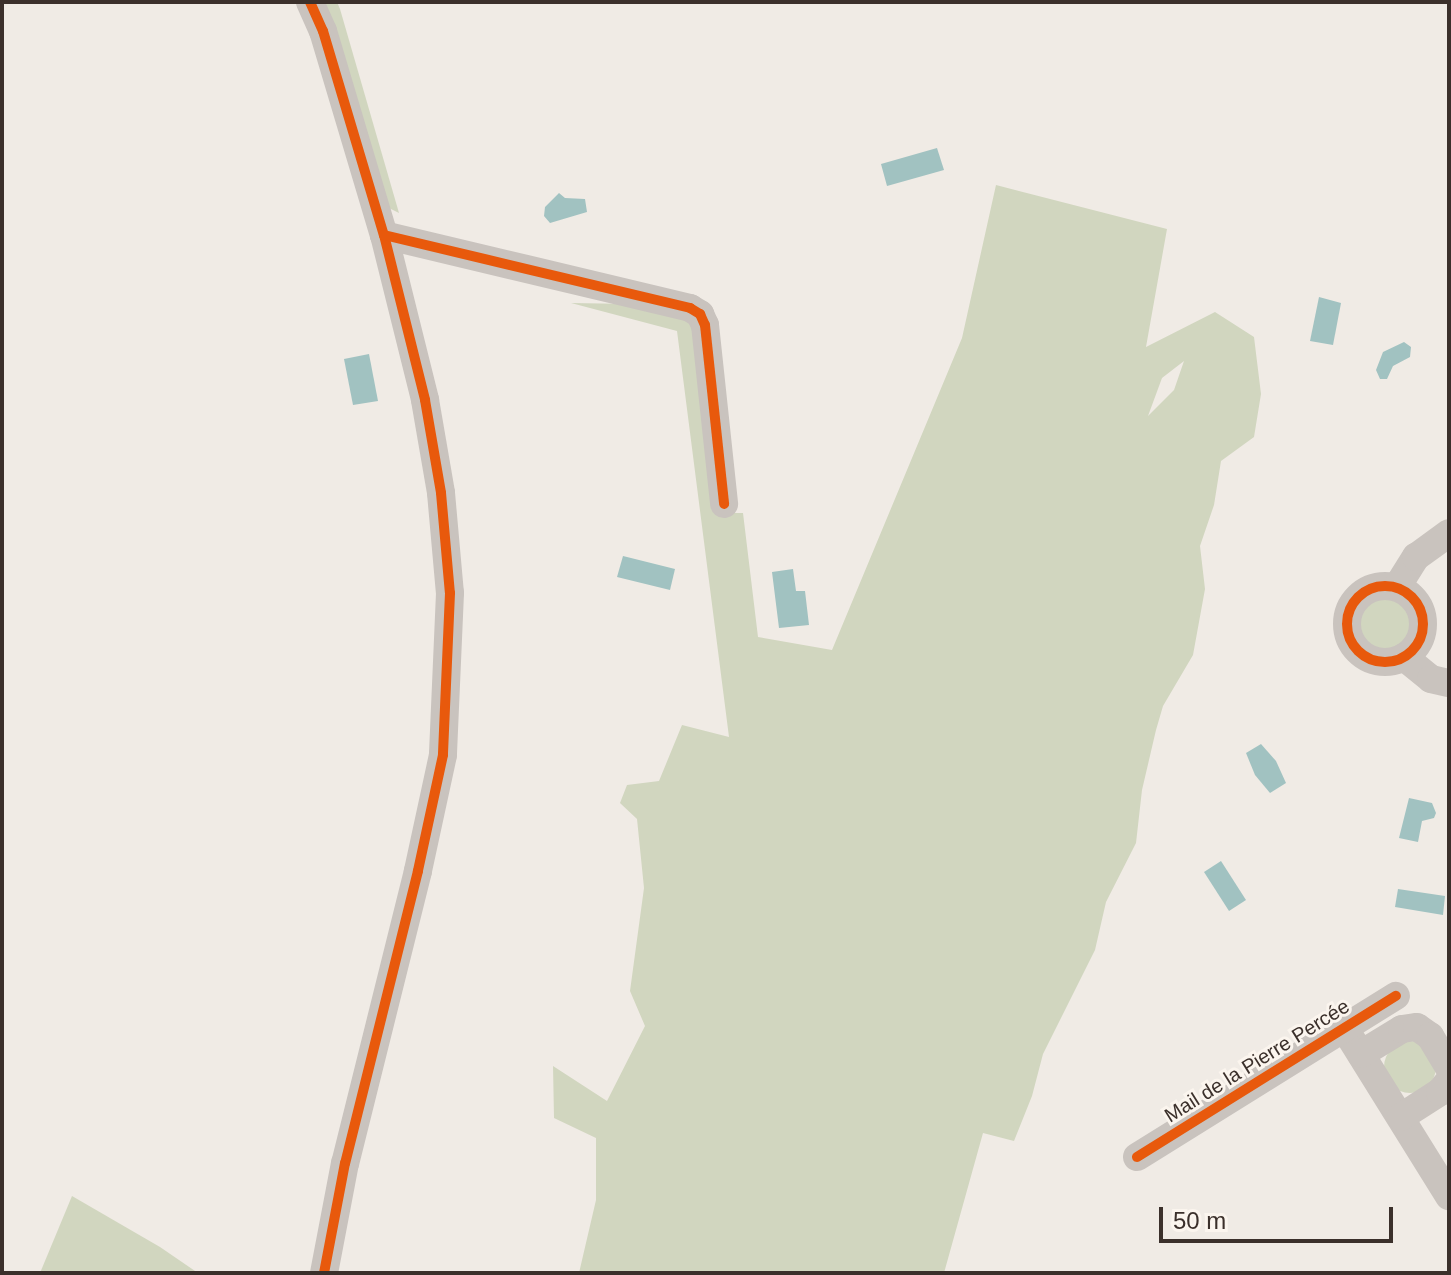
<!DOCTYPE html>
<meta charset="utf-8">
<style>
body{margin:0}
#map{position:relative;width:1451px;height:1275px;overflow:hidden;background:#f0ebe5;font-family:Arial,sans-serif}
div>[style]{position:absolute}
.green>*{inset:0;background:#d1d6bf}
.round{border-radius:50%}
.water>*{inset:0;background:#a1c2c1}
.street>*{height:28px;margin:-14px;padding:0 14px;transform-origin:14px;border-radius:14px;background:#c9c3be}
.street>.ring{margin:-14px;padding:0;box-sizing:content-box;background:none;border:28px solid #c9c3be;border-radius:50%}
.cycleway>*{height:10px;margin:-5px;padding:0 5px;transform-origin:5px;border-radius:5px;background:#e8590c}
.cycleway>.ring{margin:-5px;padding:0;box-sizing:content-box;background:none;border:10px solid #e8590c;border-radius:50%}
span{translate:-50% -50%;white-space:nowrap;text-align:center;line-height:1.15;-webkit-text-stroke:6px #fbf5ee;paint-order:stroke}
.street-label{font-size:20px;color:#3b302b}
.frame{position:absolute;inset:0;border:4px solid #3b302b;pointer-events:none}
.scale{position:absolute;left:1159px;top:1207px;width:234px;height:36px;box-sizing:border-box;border:4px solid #3b302b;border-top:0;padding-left:10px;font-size:24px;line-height:28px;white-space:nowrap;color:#3b302b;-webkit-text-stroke:6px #fbf5ee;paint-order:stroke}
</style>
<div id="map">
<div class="green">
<div style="clip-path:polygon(320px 2px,337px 2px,340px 9px,399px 213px,385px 206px)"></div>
<div style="clip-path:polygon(evenodd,996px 185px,1167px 229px,1146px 347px,1215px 312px,1254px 337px,1261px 394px,1254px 437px,1221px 461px,1214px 505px,1200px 546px,1205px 589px,1193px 655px,1163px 706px,1156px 730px,1142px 790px,1136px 843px,1106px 902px,1095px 950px,1043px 1054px,1032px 1096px,1014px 1141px,983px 1133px,944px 1273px,579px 1273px,596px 1200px,596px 1138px,554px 1118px,553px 1066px,607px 1101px,645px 1026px,630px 991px,644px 888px,637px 819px,620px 803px,627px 785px,659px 781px,682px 725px,729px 737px,677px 331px,571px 303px,632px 304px,687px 319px,695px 327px,718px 513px,743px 513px,758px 637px,832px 650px,962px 338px,996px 185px,1184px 361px,1174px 390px,1148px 416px,1162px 378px,1184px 361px)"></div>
<div class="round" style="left:1359px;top:598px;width:52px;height:52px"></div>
<div class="round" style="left:1384px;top:1041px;width:52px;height:52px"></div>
<div style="clip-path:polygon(72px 1196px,160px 1247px,198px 1273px,40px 1273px)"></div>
</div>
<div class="water">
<div style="clip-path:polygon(937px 148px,944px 170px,887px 186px,881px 164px)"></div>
<div style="clip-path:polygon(559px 193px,565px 198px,585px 199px,587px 212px,550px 223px,544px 216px,545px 207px)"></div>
<div style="clip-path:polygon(1319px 297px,1341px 303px,1333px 345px,1310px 341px)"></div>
<div style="clip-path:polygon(1404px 342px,1411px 347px,1410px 357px,1393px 366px,1387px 379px,1380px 379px,1376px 370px,1383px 352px)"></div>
<div style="clip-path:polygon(369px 354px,378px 401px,353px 405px,344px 359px)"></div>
<div style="clip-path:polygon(623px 556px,675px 569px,670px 590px,617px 577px)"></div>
<div style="clip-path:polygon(793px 569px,796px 591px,805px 591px,809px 625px,779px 628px,772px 572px)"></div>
<div style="clip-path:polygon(1261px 744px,1276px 761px,1286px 783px,1270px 793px,1255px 775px,1246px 753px)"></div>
<div style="clip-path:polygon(1409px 798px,1432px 803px,1436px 813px,1434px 818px,1422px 821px,1418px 842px,1399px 838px)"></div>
<div style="clip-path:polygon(1221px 861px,1246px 900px,1229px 911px,1204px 872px)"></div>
<div style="clip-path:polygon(1398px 889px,1445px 896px,1443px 915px,1395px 907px)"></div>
</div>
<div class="street">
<div style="left:310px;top:2px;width:32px;rotate:66deg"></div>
<div style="left:323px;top:31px;width:213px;rotate:73.4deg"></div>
<div style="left:384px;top:235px;width:170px;rotate:76deg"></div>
<div style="left:425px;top:400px;width:94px;rotate:80.2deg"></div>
<div style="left:441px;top:493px;width:100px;rotate:84.9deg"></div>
<div style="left:450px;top:593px;width:162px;rotate:92.5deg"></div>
<div style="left:443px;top:755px;width:119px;rotate:102.2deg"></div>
<div style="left:418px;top:871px;width:301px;rotate:104deg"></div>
<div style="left:345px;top:1163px;width:112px;rotate:100.8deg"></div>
<div style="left:384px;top:235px;width:315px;rotate:13.4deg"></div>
<div style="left:690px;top:308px;width:12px;rotate:31deg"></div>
<div style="left:700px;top:314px;width:12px;rotate:66deg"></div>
<div style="left:705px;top:325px;width:180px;rotate:83.9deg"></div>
<div class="ring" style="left:1347px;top:586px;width:48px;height:48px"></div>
<div style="left:1397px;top:587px;width:36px;rotate:-58deg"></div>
<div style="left:1416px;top:557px;width:41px;rotate:-36deg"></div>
<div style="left:1404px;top:657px;width:35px;rotate:39deg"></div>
<div style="left:1431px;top:679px;width:18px;rotate:13deg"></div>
<div style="left:1345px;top:1029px;width:197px;rotate:58.1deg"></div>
<div style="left:1361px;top:1054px;width:48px;rotate:-31.4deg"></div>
<div style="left:1402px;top:1029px;width:15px;rotate:-8deg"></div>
<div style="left:1417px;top:1027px;width:16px;rotate:35deg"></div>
<div style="left:1430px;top:1036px;width:37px;rotate:59deg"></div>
<div style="left:1401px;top:1117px;width:46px;rotate:-32.7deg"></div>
<div style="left:1440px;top:1092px;width:14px;rotate:-51deg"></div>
<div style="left:1137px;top:1157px;width:305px;rotate:-31.9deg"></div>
</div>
<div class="cycleway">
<div style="left:310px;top:2px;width:32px;rotate:66deg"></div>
<div style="left:323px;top:31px;width:213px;rotate:73.4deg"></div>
<div style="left:384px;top:235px;width:170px;rotate:76deg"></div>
<div style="left:425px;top:400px;width:94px;rotate:80.2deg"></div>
<div style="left:441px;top:493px;width:100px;rotate:84.9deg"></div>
<div style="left:450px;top:593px;width:162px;rotate:92.5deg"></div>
<div style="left:443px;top:755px;width:119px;rotate:102.2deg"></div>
<div style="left:418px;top:871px;width:301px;rotate:104deg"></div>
<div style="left:345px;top:1163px;width:112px;rotate:100.8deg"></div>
<div style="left:384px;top:235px;width:315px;rotate:13.4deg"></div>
<div style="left:690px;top:308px;width:12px;rotate:31deg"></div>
<div style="left:700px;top:314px;width:12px;rotate:66deg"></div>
<div style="left:705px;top:325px;width:180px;rotate:83.9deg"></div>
<div class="ring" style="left:1347px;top:586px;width:66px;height:66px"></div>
<div style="left:1137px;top:1157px;width:305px;rotate:-31.9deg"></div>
</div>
<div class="street-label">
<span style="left:1257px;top:1061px;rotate:-32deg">Mail de la Pierre Percée</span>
</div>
<div class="frame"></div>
<div class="scale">50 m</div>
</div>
